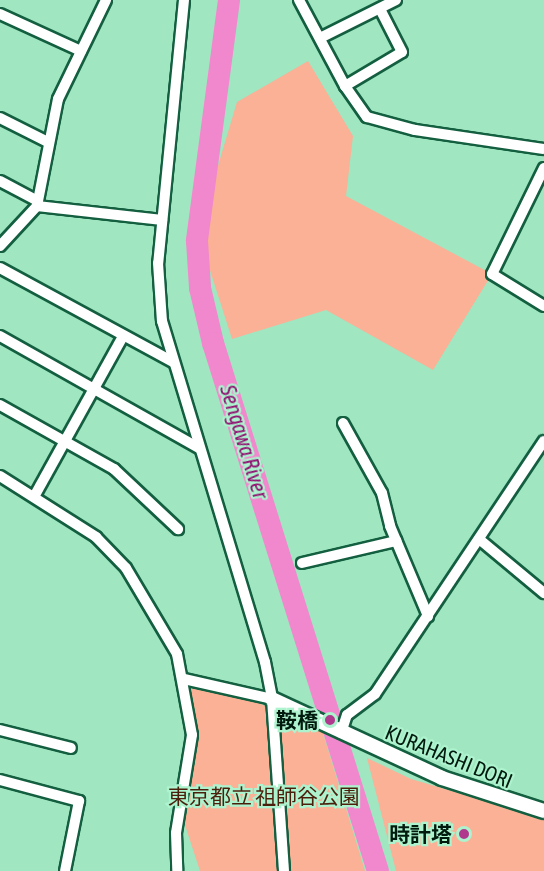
<!DOCTYPE html>
<meta charset="utf-8">
<style>
body{margin:0}
#map{position:relative;width:544px;height:871px;overflow:hidden;background:#9fe6c1;font-family:"Asap Condensed","Noto Sans JP",sans-serif}
div>[style]{position:absolute}
.green>*{inset:0;background:#fab196}
.river>*{height:22px;margin:-11px;padding:0 11px;transform-origin:11px;border-radius:11px;background:#f187cd}
.roads{filter:drop-shadow(2px 0 #135f40) drop-shadow(-2px 0 #135f40) drop-shadow(0 2px #135f40) drop-shadow(0 -2px #135f40)}
.minor>*{height:10px;margin:-5px;padding:0 5px;transform-origin:5px;border-radius:5px;background:#fff}
.tertiary>*{height:14px;margin:-7px;padding:0 7px;transform-origin:7px;border-radius:7px;background:#fff}
.dots>*{width:16px;height:16px;translate:-50% -50%;box-sizing:border-box;border:3px solid #acf3ce;border-radius:50%}
span{translate:-50% -50%;white-space:nowrap;text-align:center;line-height:1.15;-webkit-text-stroke:4.5px #acf3ce;paint-order:stroke}
.poi-label{font-size:21px;color:#001a0e;font-weight:700}
.right{translate:-100% -50%;text-align:right}
.street-label{font-size:21px;color:#001a0e}
.park-label{font-size:21px;color:#4c1f0d}
.water-label{font-size:22px;color:#910f71;font-style:italic}
</style>
<div id="map">
<div class="green">
<div style="clip-path:polygon(308px 61px,353px 136px,346px 196px,492px 274px,433px 370px,326px 310px,232px 339px,198px 233px,237px 102px)"></div>
<div style="clip-path:polygon(189px 688px,249px 699px,322px 730px,365px 871px,200px 871px,184px 822px,198px 732px)"></div>
<div style="clip-path:polygon(367px 758px,411px 779px,544px 818px,544px 871px,396px 871px)"></div>
</div>
<div class="river">
<div style="left:229px;top:0;width:243px;rotate:97.6deg"></div>
<div style="left:197px;top:241px;width:47px;rotate:86.3deg"></div>
<div style="left:200px;top:288px;width:57px;rotate:76.7deg"></div>
<div style="left:213px;top:343px;width:553px;rotate:72.65deg"></div>
</div>
<div class="roads">
<div class="minor">
<div style="left:184px;top:0;width:264px;rotate:95.6deg"></div>
<div style="left:158px;top:263px;width:58px;rotate:86.1deg"></div>
<div style="left:162px;top:321px;width:356px;rotate:73.2deg"></div>
<div style="left:265px;top:662px;width:38px;rotate:79deg"></div>
<div style="left:272px;top:699px;width:172px;rotate:86deg"></div>
<div style="left:299px;top:0;width:98px;rotate:61.9deg"></div>
<div style="left:345px;top:86px;width:38px;rotate:55deg"></div>
<div style="left:367px;top:117px;width:50px;rotate:15.2deg"></div>
<div style="left:415px;top:130px;width:130px;rotate:8.4deg"></div>
<div style="left:0;top:14px;width:89px;rotate:24.6deg"></div>
<div style="left:320px;top:38px;width:85px;rotate:-26.6deg"></div>
<div style="left:345px;top:86px;width:66px;rotate:-30.8deg"></div>
<div style="left:402px;top:52px;width:48px;rotate:-117.1deg"></div>
<div style="left:0;top:118px;width:54px;rotate:26.6deg"></div>
<div style="left:544px;top:168px;width:118px;rotate:116.1deg"></div>
<div style="left:492px;top:274px;width:61px;rotate:31.6deg"></div>
<div style="left:0;top:181px;width:43px;rotate:27.8deg"></div>
<div style="left:37px;top:206px;width:126px;rotate:6.4deg"></div>
<div style="left:0;top:246px;width:54px;rotate:-47.2deg"></div>
<div style="left:37px;top:206px;width:109px;rotate:-78.9deg"></div>
<div style="left:58px;top:99px;width:110px;rotate:-64.1deg"></div>
<div style="left:0;top:268px;width:197px;rotate:28.5deg"></div>
<div style="left:0;top:336px;width:228px;rotate:29.4deg"></div>
<div style="left:0;top:405px;width:131px;rotate:29.3deg"></div>
<div style="left:114px;top:469px;width:88px;rotate:43.2deg"></div>
<div style="left:343px;top:423px;width:80px;rotate:60.9deg"></div>
<div style="left:382px;top:493px;width:34px;rotate:76deg"></div>
<div style="left:390px;top:526px;width:98px;rotate:67.1deg"></div>
<div style="left:0;top:476px;width:114px;rotate:32.4deg"></div>
<div style="left:96px;top:537px;width:43px;rotate:45.9deg"></div>
<div style="left:126px;top:568px;width:100px;rotate:59.3deg"></div>
<div style="left:177px;top:654px;width:82px;rotate:79.5deg"></div>
<div style="left:192px;top:735px;width:99px;rotate:99.3deg"></div>
<div style="left:176px;top:833px;width:38px;rotate:88deg"></div>
<div style="left:35px;top:495px;width:182px;rotate:-61deg"></div>
<div style="left:479px;top:539px;width:85px;rotate:39.7deg"></div>
<div style="left:302px;top:563px;width:97px;rotate:-13.2deg"></div>
<div style="left:184px;top:679px;width:90px;rotate:12.8deg"></div>
<div style="left:0;top:730px;width:73px;rotate:14.2deg"></div>
<div style="left:341px;top:733px;width:19px;rotate:-72deg"></div>
<div style="left:347px;top:715px;width:35px;rotate:-37deg"></div>
<div style="left:375px;top:694px;width:304px;rotate:-56.3deg"></div>
<div style="left:0;top:780px;width:82px;rotate:14.9deg"></div>
<div style="left:79px;top:801px;width:71px;rotate:101.3deg"></div>
</div>
<div class="tertiary">
<div style="left:272px;top:699px;width:187px;rotate:24.9deg"></div>
<div style="left:442px;top:778px;width:107px;rotate:17.9deg"></div>
</div>
</div>
<div class="dots">
<div style="left:330px;top:720px;background:#b0388d"></div>
<div style="left:464px;top:834px;background:#b0388d"></div>
</div>
<div class="poi-label">
<span class="right" style="left:318px;top:720px">鞍橋</span>
<span class="right" style="left:452px;top:834px">時計塔</span>
</div>
<div class="street-label">
<span style="left:449px;top:756px;rotate:22deg">KURAHASHI DORI</span>
</div>
<div class="park-label">
<span style="left:264px;top:796px">東京都立 祖師谷公園</span>
</div>
<div class="water-label">
<span style="left:244px;top:442px;rotate:73deg">Sengawa River</span>
</div>
</div>
